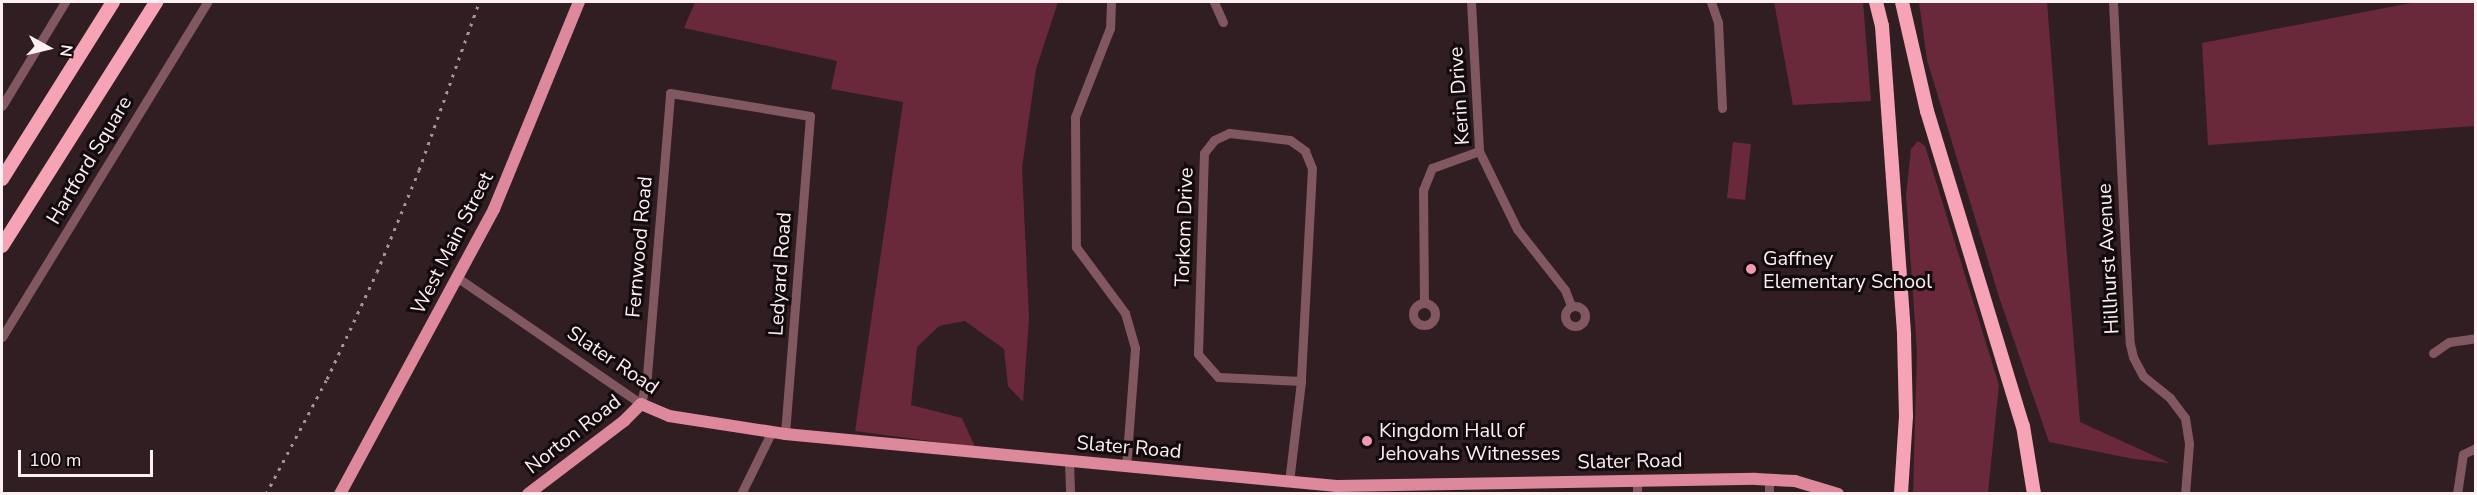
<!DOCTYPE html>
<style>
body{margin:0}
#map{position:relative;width:2477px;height:495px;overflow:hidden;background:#301e22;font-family:"Nunito Sans",sans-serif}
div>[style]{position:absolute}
.green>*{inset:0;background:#6a283b}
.minor>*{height:9px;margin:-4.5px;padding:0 4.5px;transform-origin:4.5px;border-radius:4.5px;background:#815760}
.minor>.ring{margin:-4.5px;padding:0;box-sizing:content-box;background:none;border:9px solid #815760;border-radius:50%}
.major>*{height:12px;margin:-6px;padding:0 6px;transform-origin:6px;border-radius:6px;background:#de889c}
.highway>*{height:14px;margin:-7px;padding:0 7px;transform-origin:7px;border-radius:7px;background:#f7a3b6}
.rail>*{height:3px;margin-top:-1.5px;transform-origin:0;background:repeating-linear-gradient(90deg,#a39498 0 3px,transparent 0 9px)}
.dots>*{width:16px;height:16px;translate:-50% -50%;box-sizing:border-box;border:3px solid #120a0c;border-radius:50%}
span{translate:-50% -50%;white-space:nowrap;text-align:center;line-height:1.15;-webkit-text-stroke:6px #120a0c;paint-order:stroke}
.street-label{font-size:20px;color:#fdf0f3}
.poi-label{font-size:20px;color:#fdf0f3}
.left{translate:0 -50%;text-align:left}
.frame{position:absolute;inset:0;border:3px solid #fdf0f3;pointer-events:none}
.north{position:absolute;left:18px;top:18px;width:60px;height:60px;-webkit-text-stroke:4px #120a0c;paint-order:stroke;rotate:98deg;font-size:16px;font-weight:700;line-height:24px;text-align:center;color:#fdf0f3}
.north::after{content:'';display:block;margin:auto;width:21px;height:27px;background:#fdf0f3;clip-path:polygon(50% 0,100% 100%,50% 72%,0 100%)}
.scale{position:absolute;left:18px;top:450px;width:135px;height:27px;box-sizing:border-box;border:3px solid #fdf0f3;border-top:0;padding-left:8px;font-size:18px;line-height:21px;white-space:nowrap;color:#fdf0f3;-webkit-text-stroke:4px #120a0c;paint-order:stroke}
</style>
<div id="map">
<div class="green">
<div style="clip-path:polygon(695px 2px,1058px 2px,1036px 69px,1022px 168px,1029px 318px,1023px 402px,1008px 386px,1004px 349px,965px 321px,939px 326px,917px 347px,911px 405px,962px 418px,975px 447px,855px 431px,903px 102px,831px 89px,837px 61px,684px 28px)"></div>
<div style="clip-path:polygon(1774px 2px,1863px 2px,1871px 101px,1793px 105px)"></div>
<div style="clip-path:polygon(1919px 2px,2047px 2px,2080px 422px,2170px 463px,2134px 459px,2049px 442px,1999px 297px,1927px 60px)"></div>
<div style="clip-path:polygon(2416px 2px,2475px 2px,2475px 126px,2208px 145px,2202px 43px)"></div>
<div style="clip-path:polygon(1918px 141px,1925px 146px,1999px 385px,1988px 493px,1913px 493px,1917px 352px,1906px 195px,1911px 149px)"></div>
<div style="clip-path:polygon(1733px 142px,1751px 144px,1745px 200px,1727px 198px)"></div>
</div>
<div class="minor">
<div style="left:1111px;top:2px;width:26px;rotate:92deg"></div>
<div style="left:1110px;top:28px;width:96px;rotate:111.5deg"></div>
<div style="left:1075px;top:117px;width:130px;rotate:89.6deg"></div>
<div style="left:1076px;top:247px;width:82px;rotate:53.4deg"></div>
<div style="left:1125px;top:313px;width:36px;rotate:74deg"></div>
<div style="left:1135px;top:348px;width:119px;rotate:94.3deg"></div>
<div style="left:1214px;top:2px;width:22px;rotate:66deg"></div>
<div style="left:1471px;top:2px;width:149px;rotate:86.9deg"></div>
<div style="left:1479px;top:151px;width:87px;rotate:64deg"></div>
<div style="left:1517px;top:229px;width:78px;rotate:51.8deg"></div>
<div style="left:1565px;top:290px;width:17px;rotate:69deg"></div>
<div style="left:1711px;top:2px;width:21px;rotate:71deg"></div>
<div style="left:1718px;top:22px;width:86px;rotate:87.3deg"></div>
<div style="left:2113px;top:2px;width:342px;rotate:87.2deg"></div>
<div style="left:2130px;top:344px;width:13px;rotate:77deg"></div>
<div style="left:2133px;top:357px;width:21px;rotate:62deg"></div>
<div style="left:2143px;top:376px;width:35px;rotate:39deg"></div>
<div style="left:2170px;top:398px;width:25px;rotate:53deg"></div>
<div style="left:2185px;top:418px;width:26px;rotate:81deg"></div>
<div style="left:2189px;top:444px;width:50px;rotate:94.6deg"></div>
<div style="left:2px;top:106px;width:122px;rotate:-58.8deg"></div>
<div style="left:1229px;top:133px;width:61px;rotate:6.5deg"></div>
<div style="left:1290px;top:140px;width:19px;rotate:36deg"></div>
<div style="left:1305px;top:151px;width:18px;rotate:68deg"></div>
<div style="left:1312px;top:168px;width:213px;rotate:93deg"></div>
<div style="left:1301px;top:381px;width:83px;rotate:-177.2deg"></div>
<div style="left:1218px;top:377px;width:30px;rotate:-131deg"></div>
<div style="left:1198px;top:354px;width:201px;rotate:-88.3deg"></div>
<div style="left:1204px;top:153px;width:16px;rotate:-52deg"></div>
<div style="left:1214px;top:140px;width:17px;rotate:-25deg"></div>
<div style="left:458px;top:278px;width:222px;rotate:34.5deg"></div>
<div style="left:641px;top:404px;width:30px;rotate:-78deg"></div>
<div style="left:647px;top:375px;width:283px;rotate:-85.3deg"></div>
<div style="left:670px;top:93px;width:142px;rotate:9.3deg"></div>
<div style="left:810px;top:116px;width:319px;rotate:94.5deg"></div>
<div style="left:1424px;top:303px;width:113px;rotate:-90.5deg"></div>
<div style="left:1423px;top:190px;width:24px;rotate:-68deg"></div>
<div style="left:1432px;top:168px;width:50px;rotate:-19.9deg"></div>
<div class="ring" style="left:1413px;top:303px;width:13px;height:13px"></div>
<div class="ring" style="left:1565px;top:306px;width:11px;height:11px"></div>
<div style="left:2px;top:337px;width:393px;rotate:-58.5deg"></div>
<div style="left:2433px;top:353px;width:19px;rotate:-35deg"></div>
<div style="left:2449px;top:342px;width:27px;rotate:-8deg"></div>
<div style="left:1069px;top:461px;width:33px;rotate:88deg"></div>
<div style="left:1289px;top:482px;width:102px;rotate:-83.2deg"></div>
<div style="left:741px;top:494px;width:68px;rotate:-63.8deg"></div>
<div style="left:1637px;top:494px;width:13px;rotate:-90deg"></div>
<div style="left:1769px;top:494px;width:15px;rotate:-90deg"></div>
<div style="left:2457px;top:494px;width:40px;rotate:-81.5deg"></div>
<div style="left:2463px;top:454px;width:14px;rotate:-25deg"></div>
</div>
<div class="major">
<div style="left:340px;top:494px;width:324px;rotate:-61.6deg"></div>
<div style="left:494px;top:209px;width:224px;rotate:-67.7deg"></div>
<div style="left:528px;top:494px;width:121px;rotate:-37.2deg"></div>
<div style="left:624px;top:421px;width:24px;rotate:-45deg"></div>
<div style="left:641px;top:404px;width:30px;rotate:23deg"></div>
<div style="left:669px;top:416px;width:117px;rotate:8.8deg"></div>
<div style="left:785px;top:434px;width:554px;rotate:5.38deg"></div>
<div style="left:1337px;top:486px;width:419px;rotate:-1deg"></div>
<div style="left:1756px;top:479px;width:39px;rotate:3deg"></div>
<div style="left:1795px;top:481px;width:45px;rotate:16.8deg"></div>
</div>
<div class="highway">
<div style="left:1876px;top:2px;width:25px;rotate:76deg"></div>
<div style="left:1882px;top:26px;width:310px;rotate:85.9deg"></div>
<div style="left:1904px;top:335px;width:81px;rotate:88.6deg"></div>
<div style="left:1906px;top:416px;width:78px;rotate:93.7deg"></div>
<div style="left:1902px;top:2px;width:112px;rotate:77.1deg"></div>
<div style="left:1927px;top:111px;width:329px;rotate:73.1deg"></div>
<div style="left:2023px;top:426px;width:69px;rotate:80.8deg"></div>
<div style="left:2px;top:179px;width:209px;rotate:-57.9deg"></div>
<div style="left:2px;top:246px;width:289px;rotate:-57.7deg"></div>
</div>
<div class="rail">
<div style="left:266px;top:494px;width:130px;rotate:-62.1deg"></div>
<div style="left:327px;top:379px;width:118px;rotate:-65deg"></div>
<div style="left:377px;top:272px;width:110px;rotate:-67.6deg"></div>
<div style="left:419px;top:170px;width:178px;rotate:-70.3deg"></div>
</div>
<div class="dots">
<div style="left:1751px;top:269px;background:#f29aaf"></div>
<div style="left:1367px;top:441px;background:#f29aaf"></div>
</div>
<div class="street-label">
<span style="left:1459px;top:96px;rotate:-94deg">Kerin Drive</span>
<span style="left:89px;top:160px;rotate:-59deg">Hartford Square</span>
<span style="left:1184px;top:227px;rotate:-88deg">Torkom Drive</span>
<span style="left:452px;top:243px;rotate:-63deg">West Main Street</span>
<span style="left:639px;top:247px;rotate:-85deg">Fernwood Road</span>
<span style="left:2108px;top:259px;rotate:-93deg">Hillhurst Avenue</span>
<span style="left:780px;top:274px;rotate:-86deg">Ledyard Road</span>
<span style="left:613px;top:360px;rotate:34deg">Slater Road</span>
<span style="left:573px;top:434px;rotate:-38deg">Norton Road</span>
<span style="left:1129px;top:447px;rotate:5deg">Slater Road</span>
<span style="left:1630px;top:461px;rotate:-1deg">Slater Road</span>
</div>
<div class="poi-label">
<span class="left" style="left:1763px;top:270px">Gaffney<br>Elementary School</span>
<span class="left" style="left:1379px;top:442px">Kingdom Hall of<br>Jehovahs Witnesses</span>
</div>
<div class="frame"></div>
<div class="north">N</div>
<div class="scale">100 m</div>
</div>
